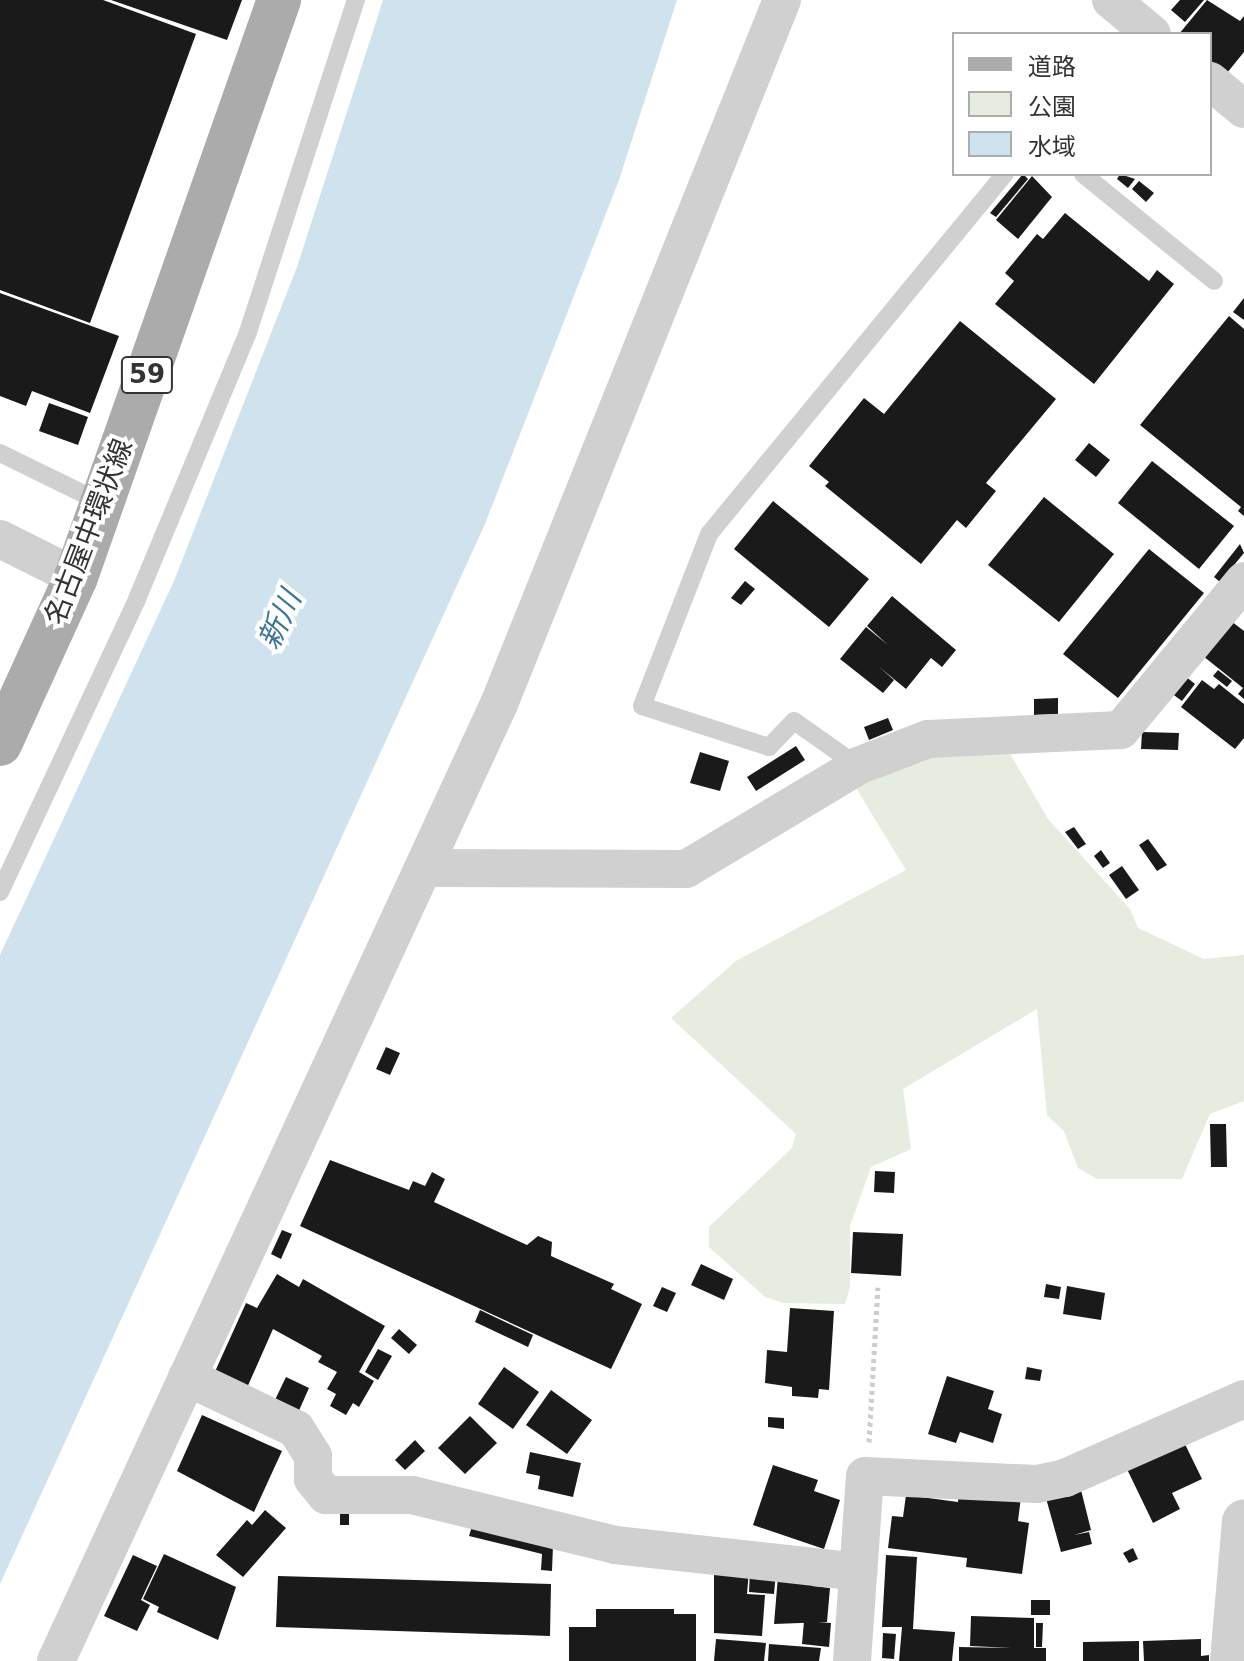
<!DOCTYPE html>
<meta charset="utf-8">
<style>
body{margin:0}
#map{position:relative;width:1244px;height:1661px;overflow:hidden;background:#fff;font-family:"DejaVu Sans","Noto Sans JP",sans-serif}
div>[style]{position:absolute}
.green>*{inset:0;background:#e6ecdf}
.water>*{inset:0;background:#cfe2ee}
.building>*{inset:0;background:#1a1a1a}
.path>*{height:5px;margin-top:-2.5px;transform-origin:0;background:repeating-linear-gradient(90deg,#cdcdcd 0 4px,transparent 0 8px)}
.service>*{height:18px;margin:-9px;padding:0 9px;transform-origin:9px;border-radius:9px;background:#d0d0d0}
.minor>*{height:38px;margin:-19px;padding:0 19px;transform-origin:19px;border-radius:19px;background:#d0d0d0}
.tertiary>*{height:44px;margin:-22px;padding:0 22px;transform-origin:22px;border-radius:22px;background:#d0d0d0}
.primary>*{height:44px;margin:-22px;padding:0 22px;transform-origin:22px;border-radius:22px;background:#ababab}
span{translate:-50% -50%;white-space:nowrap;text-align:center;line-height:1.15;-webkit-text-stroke:8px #fff;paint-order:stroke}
.shield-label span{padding:2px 6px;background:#fff;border:2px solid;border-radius:6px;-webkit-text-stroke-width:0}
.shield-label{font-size:26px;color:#333;font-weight:700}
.street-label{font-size:28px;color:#333}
.water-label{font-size:30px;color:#3f7597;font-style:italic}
.legend{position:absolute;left:952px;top:32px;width:260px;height:144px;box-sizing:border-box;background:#fff;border:2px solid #adadad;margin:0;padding:10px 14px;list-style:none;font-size:24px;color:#333}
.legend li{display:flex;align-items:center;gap:16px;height:40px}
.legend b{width:40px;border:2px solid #adadad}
</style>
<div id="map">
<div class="green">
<div style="clip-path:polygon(1009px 752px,1048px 819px,1130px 909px,1138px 928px,1204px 959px,1244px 955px,1244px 1101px,1210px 1114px,1182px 1179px,1097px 1179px,1078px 1168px,1064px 1131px,1047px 1115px,1037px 1009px,903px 1089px,911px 1149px,871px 1167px,850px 1226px,850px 1287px,845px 1304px,783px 1303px,765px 1297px,709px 1247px,709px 1227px,792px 1148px,796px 1134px,671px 1018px,736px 961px,906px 870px,856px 788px,934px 755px)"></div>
</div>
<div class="water">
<div style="clip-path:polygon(383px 0,677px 0,619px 180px,485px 524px,0 1584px,0 955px,174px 581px,297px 267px)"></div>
</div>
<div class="building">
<div style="clip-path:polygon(0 0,103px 0,196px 34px,90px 323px,0 290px)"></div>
<div style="clip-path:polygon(111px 0,242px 0,227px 40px)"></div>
<div style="clip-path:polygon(1180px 0,1204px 0,1185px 22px,1171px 10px)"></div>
<div style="clip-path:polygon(1207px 0,1240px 21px,1244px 16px,1244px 52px,1227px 73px,1210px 60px,1210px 34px,1179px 34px)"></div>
<div style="clip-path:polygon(1023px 174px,1028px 179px,996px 217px,990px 213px)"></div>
<div style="clip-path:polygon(1120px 174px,1135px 179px,1128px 188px,1117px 179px)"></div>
<div style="clip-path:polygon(1032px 176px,1052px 197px,1018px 239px,996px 220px)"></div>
<div style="clip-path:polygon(1139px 181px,1154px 193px,1146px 202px,1132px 189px)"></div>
<div style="clip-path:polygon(1065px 213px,1149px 281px,1157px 270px,1174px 284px,1094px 384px,995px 304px,1014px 281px,1005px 273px,1037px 234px,1043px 239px)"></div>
<div style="clip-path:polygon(0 293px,119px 336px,90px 413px,32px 391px,26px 406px,0 396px)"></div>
<div style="clip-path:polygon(1244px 298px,1244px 320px,1233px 312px)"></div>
<div style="clip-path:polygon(1229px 316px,1244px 329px,1244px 516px,1238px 511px,1241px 507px,1140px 425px)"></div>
<div style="clip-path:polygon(960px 321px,1056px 399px,986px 483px,996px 491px,966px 528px,957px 520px,921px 564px,825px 486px,829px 482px,809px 466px,864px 398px,884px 414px)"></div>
<div style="clip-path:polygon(49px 403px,88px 417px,78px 445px,39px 431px)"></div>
<div style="clip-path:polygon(1089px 443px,1110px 460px,1096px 477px,1075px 460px)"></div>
<div style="clip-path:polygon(1152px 461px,1234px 526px,1199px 569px,1118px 503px)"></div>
<div style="clip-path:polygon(1044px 497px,1114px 554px,1059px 622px,988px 565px)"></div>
<div style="clip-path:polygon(773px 501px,869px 579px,829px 627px,734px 549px)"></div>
<div style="clip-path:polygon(1240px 544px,1244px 553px,1220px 582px,1214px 577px)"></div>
<div style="clip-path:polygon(1149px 549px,1204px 593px,1118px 698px,1063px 654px)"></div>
<div style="clip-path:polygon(745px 581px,755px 589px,741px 605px,731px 598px)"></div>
<div style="clip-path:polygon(892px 596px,956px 650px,942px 667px,931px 658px,906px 689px,878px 666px,894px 680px,883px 693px,840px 659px,866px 627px,888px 645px,867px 626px)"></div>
<div style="clip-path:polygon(1231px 621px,1244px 631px,1244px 699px,1238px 694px,1243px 688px,1203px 656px)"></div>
<div style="clip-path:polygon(1218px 670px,1232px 681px,1227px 687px,1213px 676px)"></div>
<div style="clip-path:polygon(1185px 676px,1195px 684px,1182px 701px,1171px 693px)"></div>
<div style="clip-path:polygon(1202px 680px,1214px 689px,1219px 684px,1244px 704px,1244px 738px,1235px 749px,1181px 707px)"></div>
<div style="clip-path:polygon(1058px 698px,1058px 714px,1034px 715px,1034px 699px)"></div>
<div style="clip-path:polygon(888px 718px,893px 730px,869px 740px,864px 727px)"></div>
<div style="clip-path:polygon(1142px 732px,1179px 733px,1178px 750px,1141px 749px)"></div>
<div style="clip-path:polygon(796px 746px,805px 760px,756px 791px,747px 777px)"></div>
<div style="clip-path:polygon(700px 752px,729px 761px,720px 791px,690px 783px)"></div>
<div style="clip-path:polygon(1074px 827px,1086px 844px,1078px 849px,1065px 832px)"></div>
<div style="clip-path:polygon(1148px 839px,1167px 865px,1157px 871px,1139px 845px)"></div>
<div style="clip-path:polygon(1101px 850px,1110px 863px,1103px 868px,1094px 856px)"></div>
<div style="clip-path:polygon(1122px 866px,1139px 890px,1126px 899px,1109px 875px)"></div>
<div style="clip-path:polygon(386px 1047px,400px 1053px,390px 1075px,376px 1069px)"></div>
<div style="clip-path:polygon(1210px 1124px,1226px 1124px,1227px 1167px,1211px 1167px)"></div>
<div style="clip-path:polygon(330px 1160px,409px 1190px,413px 1181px,425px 1186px,432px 1172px,445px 1179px,434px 1202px,527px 1245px,538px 1236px,552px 1242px,551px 1256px,614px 1284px,611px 1289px,642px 1304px,611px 1369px,300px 1226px)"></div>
<div style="clip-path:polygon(875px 1171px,895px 1172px,894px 1193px,874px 1192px)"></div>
<div style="clip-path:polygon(282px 1230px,292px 1234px,281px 1259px,271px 1254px)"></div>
<div style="clip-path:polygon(853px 1232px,903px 1234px,901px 1276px,851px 1273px)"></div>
<div style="clip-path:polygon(701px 1264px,733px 1279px,724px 1300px,691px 1285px)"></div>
<div style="clip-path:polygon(277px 1274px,299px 1287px,303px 1279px,385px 1326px,359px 1372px,374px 1381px,359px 1407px,353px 1403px,346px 1415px,330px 1406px,336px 1394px,327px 1389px,337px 1372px,318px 1362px,322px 1356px,273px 1329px,246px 1390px,213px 1376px,246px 1303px,257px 1308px)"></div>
<div style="clip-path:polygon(1046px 1284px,1061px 1287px,1059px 1299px,1044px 1297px)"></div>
<div style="clip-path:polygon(1067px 1286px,1105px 1293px,1101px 1320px,1063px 1314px)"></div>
<div style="clip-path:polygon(662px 1287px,676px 1293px,667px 1312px,653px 1306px)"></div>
<div style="clip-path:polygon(790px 1308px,834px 1311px,829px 1390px,819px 1389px,818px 1398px,792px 1396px,792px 1387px,765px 1383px,767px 1350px,787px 1352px)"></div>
<div style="clip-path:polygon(480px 1310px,533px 1335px,528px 1347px,475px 1322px)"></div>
<div style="clip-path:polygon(399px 1329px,417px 1345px,409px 1354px,391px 1338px)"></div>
<div style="clip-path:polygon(378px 1349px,392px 1356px,378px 1380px,365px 1372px)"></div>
<div style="clip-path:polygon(504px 1367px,539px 1392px,513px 1429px,478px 1404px)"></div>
<div style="clip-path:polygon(1027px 1367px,1042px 1370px,1040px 1381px,1025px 1379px)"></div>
<div style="clip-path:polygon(947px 1376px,994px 1391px,988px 1409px,1002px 1414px,993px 1443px,960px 1432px,956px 1443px,928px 1434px)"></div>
<div style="clip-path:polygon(286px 1377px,309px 1388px,297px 1415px,273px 1404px)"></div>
<div style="clip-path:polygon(551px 1390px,592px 1420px,567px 1454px,526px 1425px)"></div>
<div style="clip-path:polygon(202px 1415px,282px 1451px,254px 1512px,177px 1471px)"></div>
<div style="clip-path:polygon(470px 1416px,497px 1443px,465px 1474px,438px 1448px)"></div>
<div style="clip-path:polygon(768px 1417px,784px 1418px,784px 1429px,768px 1427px)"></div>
<div style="clip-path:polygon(415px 1440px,425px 1451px,405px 1470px,395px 1460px)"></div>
<div style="clip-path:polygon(1183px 1440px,1202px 1479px,1172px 1493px,1180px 1509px,1153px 1523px,1126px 1467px)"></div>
<div style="clip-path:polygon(530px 1452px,581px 1463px,573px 1497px,538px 1489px,540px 1476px,526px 1473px)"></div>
<div style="clip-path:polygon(773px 1465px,818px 1480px,814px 1491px,840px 1500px,824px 1549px,753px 1525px)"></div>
<div style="clip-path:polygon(1079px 1482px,1091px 1530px,1074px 1535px,1089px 1532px,1092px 1544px,1061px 1552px,1044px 1491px)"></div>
<div style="clip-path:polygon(959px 1489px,1021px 1497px,1018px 1521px,1029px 1523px,1022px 1574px,966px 1567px,967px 1558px,888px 1548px,892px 1516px,903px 1517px,906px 1495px,958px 1502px)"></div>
<div style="clip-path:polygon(265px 1510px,286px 1528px,243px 1577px,216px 1555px,247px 1520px,252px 1525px)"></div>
<div style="clip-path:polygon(340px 1513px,349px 1513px,349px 1525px,340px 1525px)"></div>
<div style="clip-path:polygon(472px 1526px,553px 1545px,552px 1571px,541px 1570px,542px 1554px,469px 1536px)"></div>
<div style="clip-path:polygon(1133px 1548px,1138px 1559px,1129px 1563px,1123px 1553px)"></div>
<div style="clip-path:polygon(164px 1554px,236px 1587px,218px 1640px,157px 1612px,159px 1607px,143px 1599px)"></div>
<div style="clip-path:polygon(133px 1555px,157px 1566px,141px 1600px,150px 1605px,137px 1631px,104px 1616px)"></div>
<div style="clip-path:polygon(886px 1555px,917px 1557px,913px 1629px,955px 1632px,952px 1661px,899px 1661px,902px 1627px,882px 1627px)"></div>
<div style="clip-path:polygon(714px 1567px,749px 1570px,747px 1594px,765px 1595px,762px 1636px,714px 1633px)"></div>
<div style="clip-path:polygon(750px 1570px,776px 1572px,774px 1594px,749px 1592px)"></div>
<div style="clip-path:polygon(278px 1576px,551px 1584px,550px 1636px,276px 1627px)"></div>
<div style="clip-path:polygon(778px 1576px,812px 1578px,812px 1586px,830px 1588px,827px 1622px,774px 1624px)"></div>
<div style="clip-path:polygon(1031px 1600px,1050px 1600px,1050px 1615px,1031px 1615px)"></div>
<div style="clip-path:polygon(596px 1609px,674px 1609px,674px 1614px,696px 1614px,696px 1661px,569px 1661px,569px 1627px,596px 1627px)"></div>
<div style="clip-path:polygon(971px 1616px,1034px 1618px,1034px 1648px,1046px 1648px,1046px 1661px,959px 1661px,959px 1647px,1012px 1648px,970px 1646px)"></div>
<div style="clip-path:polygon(804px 1621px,831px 1623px,829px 1647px,802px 1644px)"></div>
<div style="clip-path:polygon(1036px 1623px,1043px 1623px,1042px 1647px,1036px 1647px)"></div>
<div style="clip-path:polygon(883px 1633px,896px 1634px,894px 1659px,882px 1658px)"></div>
<div style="clip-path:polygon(716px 1639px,766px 1643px,764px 1661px,714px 1661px)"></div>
<div style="clip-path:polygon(1201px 1639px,1201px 1656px,1209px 1655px,1209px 1661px,1144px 1661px,1143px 1641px)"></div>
<div style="clip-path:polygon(1139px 1641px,1139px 1661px,1083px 1661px,1083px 1642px)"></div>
<div style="clip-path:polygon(769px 1644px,821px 1648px,819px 1661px,768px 1661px)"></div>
</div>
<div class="path">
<div style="left:869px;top:1442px;width:155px;rotate:-86.7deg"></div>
</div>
<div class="service">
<div style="left:1083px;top:174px;width:169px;rotate:39.2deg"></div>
<div style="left:0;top:453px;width:114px;rotate:26.1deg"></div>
<div style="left:858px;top:766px;width:78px;rotate:-144.9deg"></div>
<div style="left:794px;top:721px;width:36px;rotate:134deg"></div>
<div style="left:769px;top:747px;width:133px;rotate:-162.1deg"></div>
<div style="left:642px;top:706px;width:185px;rotate:-68.7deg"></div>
<div style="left:709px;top:534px;width:466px;rotate:-50.6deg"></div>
<div style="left:0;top:892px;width:323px;rotate:-64.9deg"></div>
<div style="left:137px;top:599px;width:289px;rotate:-67.4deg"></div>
<div style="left:248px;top:332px;width:349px;rotate:-72deg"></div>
</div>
<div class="minor">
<div style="left:1111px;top:0;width:53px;rotate:39.7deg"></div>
<div style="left:1210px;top:81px;width:44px;rotate:39.5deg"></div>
<div style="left:0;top:539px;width:85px;rotate:26.6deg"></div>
<div style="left:424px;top:868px;width:262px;rotate:0.2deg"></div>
<div style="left:686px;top:869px;width:200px;rotate:-30.9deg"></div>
<div style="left:858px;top:766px;width:75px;rotate:-21.1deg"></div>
<div style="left:928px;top:739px;width:193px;rotate:-2.7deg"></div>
<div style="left:1121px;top:730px;width:193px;rotate:-50.5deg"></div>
<div style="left:187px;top:1377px;width:121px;rotate:25.5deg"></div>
<div style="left:296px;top:1429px;width:32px;rotate:58deg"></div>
<div style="left:313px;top:1456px;width:23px;rotate:90deg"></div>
<div style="left:313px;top:1479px;width:21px;rotate:51deg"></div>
<div style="left:326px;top:1495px;width:86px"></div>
<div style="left:412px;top:1495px;width:209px;rotate:13.8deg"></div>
<div style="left:615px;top:1545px;width:245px;rotate:6.3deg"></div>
<div style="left:56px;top:1661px;width:1055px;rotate:-65.16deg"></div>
<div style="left:499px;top:704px;width:759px;rotate:-68.1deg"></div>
<div style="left:852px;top:1661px;width:185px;rotate:-86deg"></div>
<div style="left:865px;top:1476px;width:172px;rotate:2.7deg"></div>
<div style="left:1037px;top:1484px;width:29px;rotate:-12deg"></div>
<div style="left:1065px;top:1478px;width:196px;rotate:-23.8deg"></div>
</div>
<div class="tertiary">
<div style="left:1232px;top:1661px;width:140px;rotate:-85.1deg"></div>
</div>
<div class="primary">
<div style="left:0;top:744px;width:183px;rotate:-65.5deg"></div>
<div style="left:76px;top:577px;width:612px;rotate:-70.62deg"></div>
</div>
<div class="shield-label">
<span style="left:147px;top:375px">59</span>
</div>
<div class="street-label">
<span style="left:89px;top:532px;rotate:-69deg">名古屋中環状線</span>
</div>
<div class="water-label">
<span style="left:280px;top:620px;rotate:-65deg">新川</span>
</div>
<ul class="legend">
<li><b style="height:10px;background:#ababab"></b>道路</li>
<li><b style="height:22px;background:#e6ecdf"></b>公園</li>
<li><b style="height:22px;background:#cfe2ee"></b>水域</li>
</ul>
</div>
